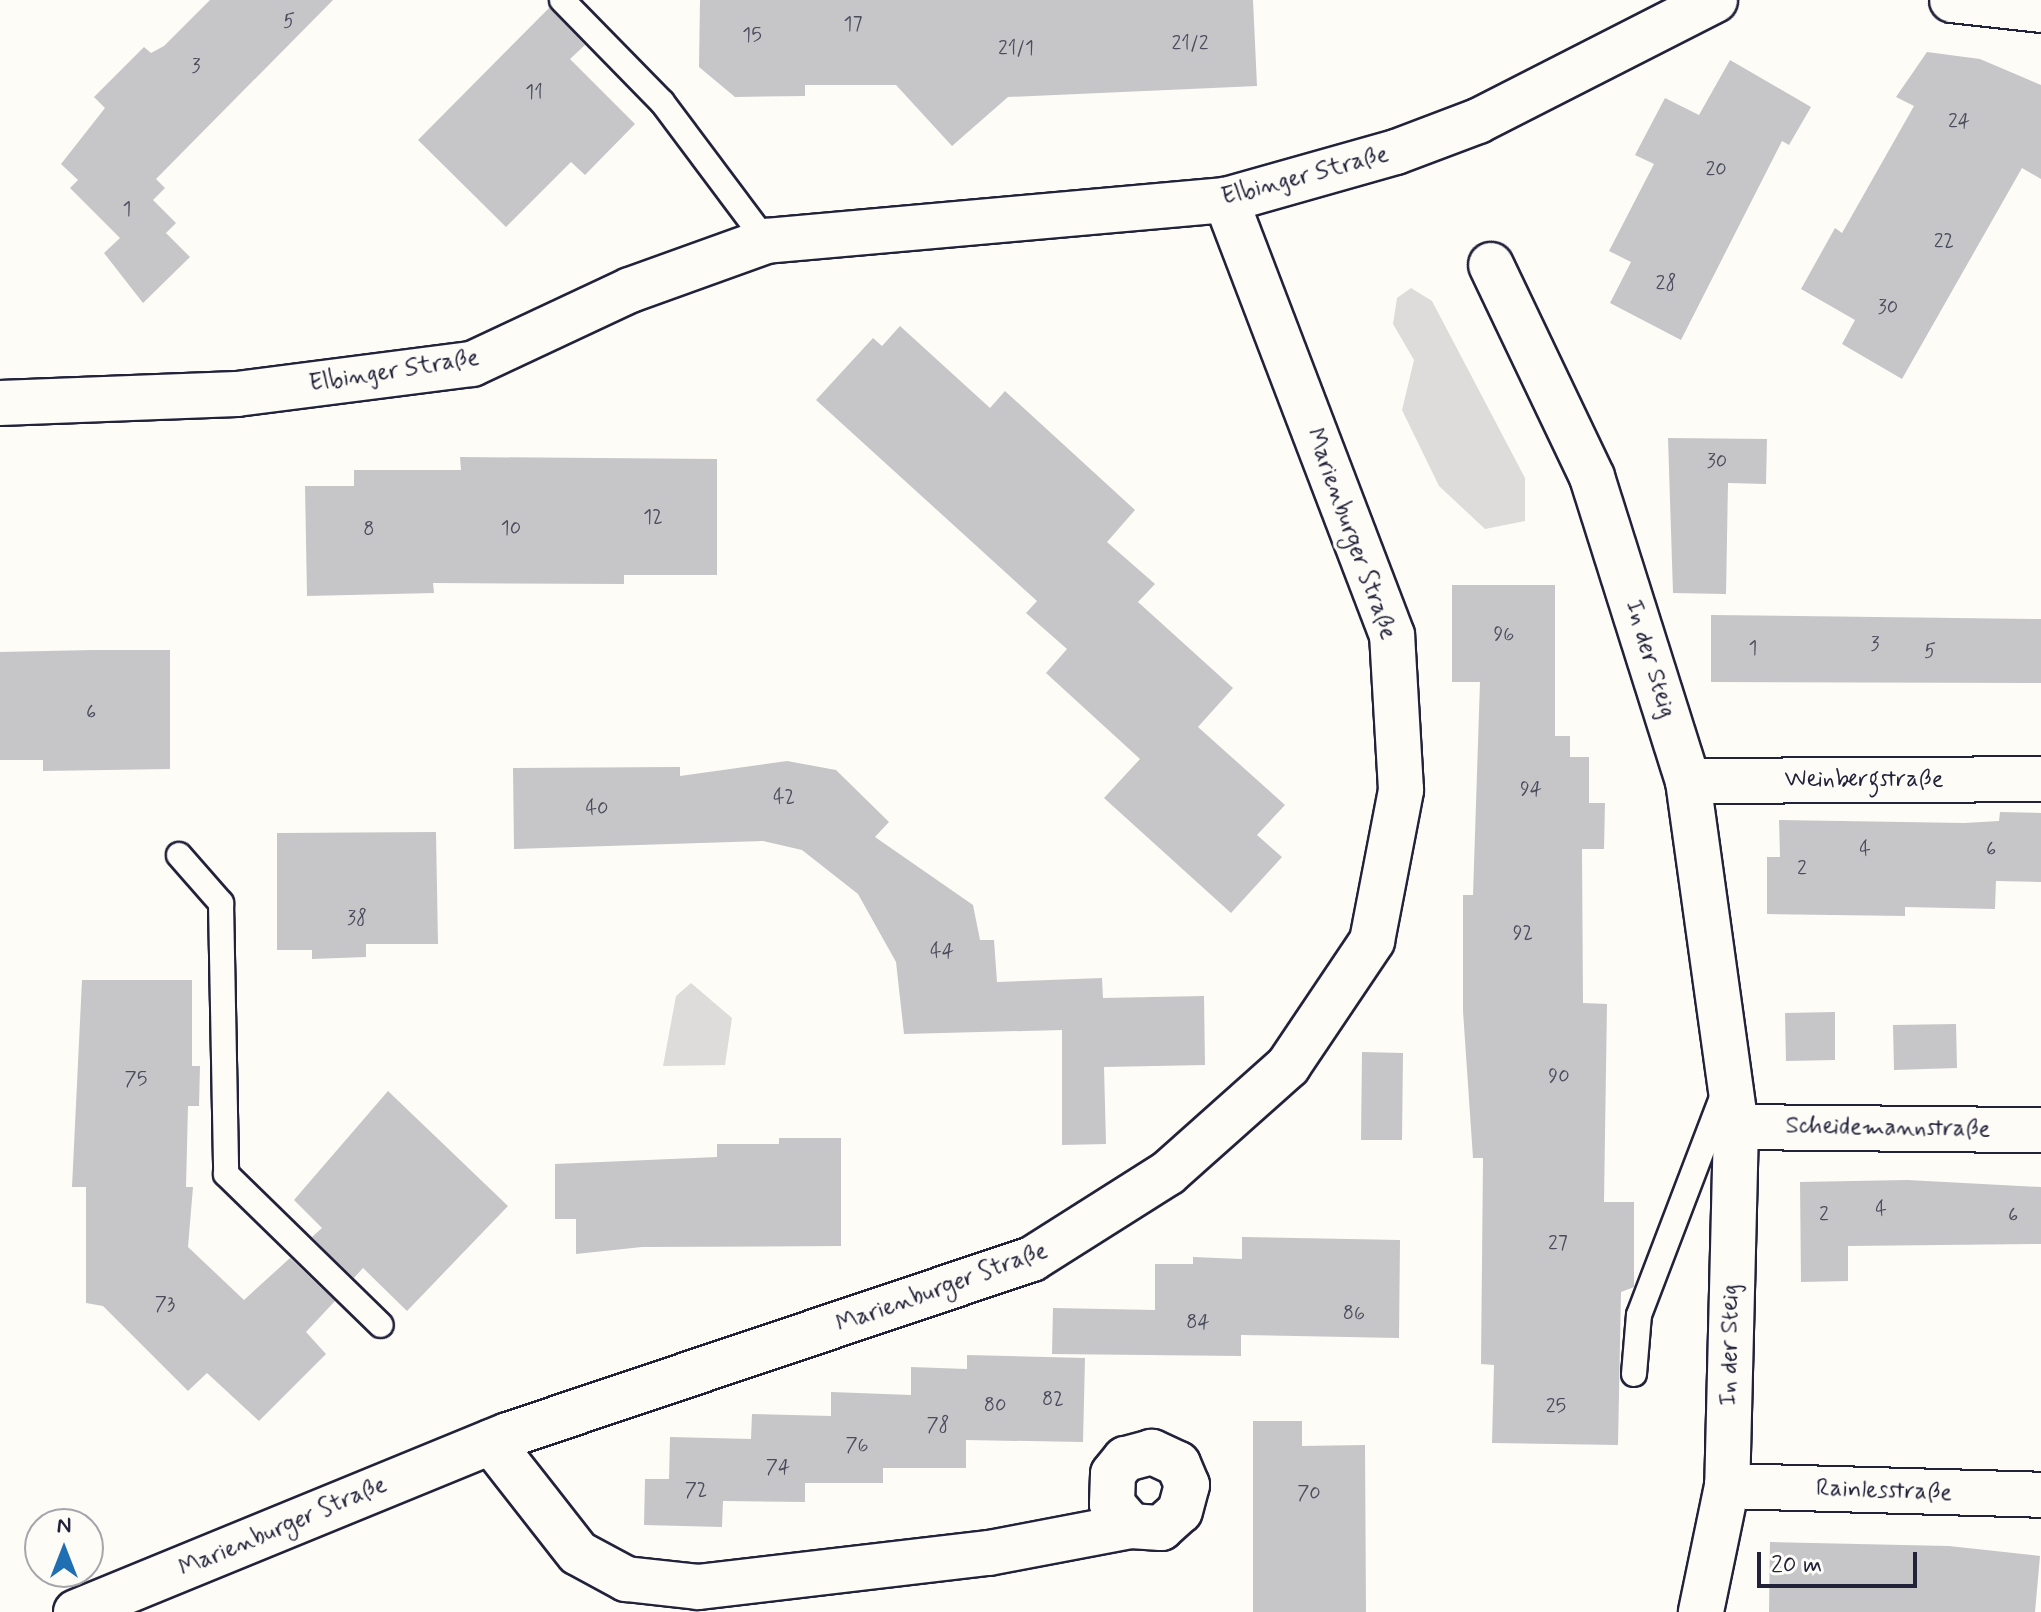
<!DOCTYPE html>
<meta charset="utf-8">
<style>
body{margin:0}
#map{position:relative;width:2041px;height:1612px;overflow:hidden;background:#fdfcf7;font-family:Mynerve,sans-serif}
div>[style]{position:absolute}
.green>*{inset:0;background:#dddcdb}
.building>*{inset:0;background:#c6c6c8}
.roads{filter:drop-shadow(2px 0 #22223b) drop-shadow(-2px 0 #22223b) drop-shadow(0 2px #22223b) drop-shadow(0 -2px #22223b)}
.service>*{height:24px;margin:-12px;padding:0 12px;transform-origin:12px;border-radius:12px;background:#fdfcf7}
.minor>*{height:44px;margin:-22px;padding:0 22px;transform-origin:22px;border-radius:22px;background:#fdfcf7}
span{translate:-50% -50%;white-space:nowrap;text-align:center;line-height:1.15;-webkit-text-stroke:7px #fdfcf7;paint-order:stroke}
.number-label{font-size:20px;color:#4b4b5e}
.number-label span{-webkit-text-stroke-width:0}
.street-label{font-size:24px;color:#22223b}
.north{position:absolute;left:24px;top:1508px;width:80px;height:80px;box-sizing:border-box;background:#fdfcf7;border:2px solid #a5a5ac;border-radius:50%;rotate:0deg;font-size:22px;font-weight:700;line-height:32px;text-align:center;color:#22223b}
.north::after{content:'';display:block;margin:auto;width:28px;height:36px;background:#1f6fb2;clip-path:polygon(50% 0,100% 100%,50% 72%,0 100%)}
.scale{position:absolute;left:1757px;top:1552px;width:160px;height:36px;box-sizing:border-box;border:4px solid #22223b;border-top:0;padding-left:10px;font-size:24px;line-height:28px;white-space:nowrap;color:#22223b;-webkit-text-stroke:6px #fdfcf7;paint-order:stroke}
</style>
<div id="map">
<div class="green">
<div style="clip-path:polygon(1411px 288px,1432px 301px,1525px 478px,1525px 521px,1485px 529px,1439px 486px,1402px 410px,1414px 360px,1393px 324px,1397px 298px)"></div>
<div style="clip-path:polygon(691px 983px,732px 1018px,725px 1065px,663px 1066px,676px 996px)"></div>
</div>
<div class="building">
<div style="clip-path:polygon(210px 0,333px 0,156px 179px,165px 188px,153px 200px,176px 223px,166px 233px,190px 257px,143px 303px,104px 253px,120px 238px,70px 188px,78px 180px,61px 164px,105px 108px,94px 97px,144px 47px,151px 53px,164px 46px)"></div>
<div style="clip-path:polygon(700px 0,1253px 0,1257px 86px,1008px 97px,952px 146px,896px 85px,805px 85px,805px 96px,735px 97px,699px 67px)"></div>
<div style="clip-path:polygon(549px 8px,585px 45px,570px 59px,635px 124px,585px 175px,571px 162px,506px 227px,418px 140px)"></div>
<div style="clip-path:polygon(1927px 52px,1980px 59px,2041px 85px,2041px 179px,2022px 168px,1902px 379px,1842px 344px,1855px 320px,1801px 289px,1835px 228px,1842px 233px,1914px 106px,1896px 97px)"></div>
<div style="clip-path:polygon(1730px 60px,1811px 107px,1789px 145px,1782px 141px,1681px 340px,1610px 303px,1631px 262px,1609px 251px,1654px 164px,1635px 155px,1665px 98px,1699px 115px)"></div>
<div style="clip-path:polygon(900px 326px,990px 408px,1005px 391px,1135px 510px,1107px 542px,1155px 584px,1138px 602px,1233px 688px,1198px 727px,1285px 805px,1257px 835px,1282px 857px,1231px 913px,1104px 798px,1140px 759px,1046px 673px,1067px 649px,1026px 613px,1037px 601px,816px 400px,873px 338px,882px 346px)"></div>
<div style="clip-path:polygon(1668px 438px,1767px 439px,1766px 484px,1728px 483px,1726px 594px,1673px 593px)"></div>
<div style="clip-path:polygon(460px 457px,717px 459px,717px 575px,624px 575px,624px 584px,433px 583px,434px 593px,307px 596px,305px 486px,354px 486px,354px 470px,461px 470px)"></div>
<div style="clip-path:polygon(1452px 585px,1555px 585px,1555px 736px,1570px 736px,1570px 757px,1589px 757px,1589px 803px,1605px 803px,1604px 849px,1582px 849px,1583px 1003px,1607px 1004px,1604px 1202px,1634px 1202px,1634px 1287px,1621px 1292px,1618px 1445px,1492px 1443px,1494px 1365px,1481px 1364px,1483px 1158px,1473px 1158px,1463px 1011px,1463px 895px,1473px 895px,1480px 682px,1452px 682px)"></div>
<div style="clip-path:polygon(1711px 615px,2041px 619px,2041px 683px,1711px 682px)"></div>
<div style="clip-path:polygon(93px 650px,170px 650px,170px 769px,43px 771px,43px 760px,0 760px,0 652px)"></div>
<div style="clip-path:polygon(787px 761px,836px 770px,889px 822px,875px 837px,973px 905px,980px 940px,994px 940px,997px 982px,1102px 978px,1103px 998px,1204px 996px,1205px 1065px,1104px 1067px,1106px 1144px,1062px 1145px,1062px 1030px,904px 1034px,896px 962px,858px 894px,802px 850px,763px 841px,514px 849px,513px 768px,680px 767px,680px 776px)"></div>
<div style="clip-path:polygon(2000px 812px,2041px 813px,2041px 882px,1996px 881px,1995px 909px,1905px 907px,1905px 916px,1767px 914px,1767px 857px,1780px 857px,1779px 820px,1964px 823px,1999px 821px)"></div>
<div style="clip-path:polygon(436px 832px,438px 944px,366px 944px,366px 957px,312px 959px,312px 950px,277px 950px,277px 833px)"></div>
<div style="clip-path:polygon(82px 980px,192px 980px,192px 1066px,200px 1066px,199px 1106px,188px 1106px,186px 1187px,193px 1187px,188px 1247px,244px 1300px,290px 1258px,335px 1301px,306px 1332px,326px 1354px,259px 1421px,207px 1373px,188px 1391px,103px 1306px,86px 1303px,86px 1187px,72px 1187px)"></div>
<div style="clip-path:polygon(1835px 1012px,1835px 1060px,1786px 1061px,1785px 1013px)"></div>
<div style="clip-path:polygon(1956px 1024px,1957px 1068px,1894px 1070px,1893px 1025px)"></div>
<div style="clip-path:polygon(1362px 1052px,1403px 1053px,1402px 1140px,1361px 1140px)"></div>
<div style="clip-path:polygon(388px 1091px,508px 1206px,407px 1311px,363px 1268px,354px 1278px,312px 1237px,322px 1228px,294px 1200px)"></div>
<div style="clip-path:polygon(779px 1138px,841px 1138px,841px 1246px,642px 1247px,576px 1254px,576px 1219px,555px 1219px,555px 1164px,717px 1157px,717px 1144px,779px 1144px)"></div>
<div style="clip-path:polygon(1907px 1180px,2041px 1187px,2041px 1244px,1848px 1246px,1848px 1281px,1801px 1282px,1800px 1182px)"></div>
<div style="clip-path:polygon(1242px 1237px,1400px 1240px,1399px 1338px,1241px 1335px,1241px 1356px,1052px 1354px,1053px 1308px,1155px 1310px,1155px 1264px,1193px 1264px,1193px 1257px,1242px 1259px)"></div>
<div style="clip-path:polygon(967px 1355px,1085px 1358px,1083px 1442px,966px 1440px,966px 1468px,883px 1468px,883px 1483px,805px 1483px,805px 1502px,723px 1501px,722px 1527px,644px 1525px,645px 1479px,669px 1479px,670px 1437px,751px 1439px,752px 1414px,831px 1416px,831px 1392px,911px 1395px,911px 1367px,967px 1369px)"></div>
<div style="clip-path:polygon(1253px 1421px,1302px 1421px,1302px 1446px,1365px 1445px,1366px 1612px,1253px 1612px)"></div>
<div style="clip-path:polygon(1770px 1542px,1949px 1546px,2040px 1556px,2035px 1612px,1769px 1612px)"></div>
</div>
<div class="roads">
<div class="service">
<div style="left:562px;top:0;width:143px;rotate:45.6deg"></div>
<div style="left:662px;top:102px;width:174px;rotate:53.2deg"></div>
<div style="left:179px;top:855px;width:64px;rotate:48.8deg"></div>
<div style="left:221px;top:903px;width:271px;rotate:88.9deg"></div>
<div style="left:226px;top:1174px;width:216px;rotate:44.3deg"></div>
<div style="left:1634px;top:1374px;width:59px;rotate:-85.2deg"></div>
<div style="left:1639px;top:1315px;width:239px;rotate:-69.1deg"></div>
</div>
<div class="minor">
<div style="left:1952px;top:0;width:90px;rotate:6.4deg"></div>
<div style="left:1491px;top:265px;width:235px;rotate:64.5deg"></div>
<div style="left:1592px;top:477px;width:319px;rotate:72.5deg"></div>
<div style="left:1688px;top:781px;width:349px;rotate:82.1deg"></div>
<div style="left:1736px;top:1127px;width:359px;rotate:91.4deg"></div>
<div style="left:1727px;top:1486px;width:129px;rotate:101.7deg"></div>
<div style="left:0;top:403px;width:237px;rotate:-2.2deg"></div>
<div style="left:237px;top:394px;width:237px;rotate:-7.3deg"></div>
<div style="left:472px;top:364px;width:174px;rotate:-25.1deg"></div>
<div style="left:630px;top:290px;width:145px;rotate:-19.8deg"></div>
<div style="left:766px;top:241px;width:462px;rotate:-5.1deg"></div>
<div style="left:1226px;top:200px;width:177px;rotate:-15.8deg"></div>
<div style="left:1396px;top:152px;width:88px;rotate:-20.7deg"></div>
<div style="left:1478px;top:121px;width:266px;rotate:-27deg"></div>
<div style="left:1688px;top:781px;width:353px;rotate:-0.3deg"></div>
<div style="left:1736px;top:1127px;width:305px;rotate:0.6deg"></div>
<div style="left:491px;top:1442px;width:141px;rotate:51.9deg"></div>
<div style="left:578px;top:1553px;width:55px;rotate:28.4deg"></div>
<div style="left:626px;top:1579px;width:72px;rotate:6.3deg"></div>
<div style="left:698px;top:1587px;width:293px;rotate:-6.7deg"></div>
<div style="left:989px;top:1553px;width:145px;rotate:-10.8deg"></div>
<div style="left:1131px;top:1526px;width:30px;rotate:4deg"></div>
<div style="left:1161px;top:1528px;width:25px;rotate:-42deg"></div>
<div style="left:1180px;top:1511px;width:27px;rotate:-75deg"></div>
<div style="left:1187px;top:1485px;width:23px;rotate:-113deg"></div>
<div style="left:1178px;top:1464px;width:29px;rotate:-155deg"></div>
<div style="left:1152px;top:1452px;width:28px;rotate:165deg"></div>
<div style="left:1125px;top:1459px;width:19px;rotate:129deg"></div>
<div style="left:1113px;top:1474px;width:30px;rotate:92deg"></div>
<div style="left:1112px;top:1504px;width:29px;rotate:49deg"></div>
<div style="left:1727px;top:1486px;width:314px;rotate:1.6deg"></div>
<div style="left:76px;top:1612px;width:467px;rotate:-22.3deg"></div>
<div style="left:508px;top:1435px;width:553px;rotate:-18.57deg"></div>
<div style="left:1032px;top:1259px;width:161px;rotate:-32.3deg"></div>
<div style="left:1168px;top:1173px;width:161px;rotate:-41.7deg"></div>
<div style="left:1288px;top:1066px;width:151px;rotate:-56.1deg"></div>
<div style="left:1372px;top:941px;width:154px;rotate:-79.1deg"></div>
<div style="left:1401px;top:790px;width:155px;rotate:-93.3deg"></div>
<div style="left:1392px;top:635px;width:466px;rotate:-110.9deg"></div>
</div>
</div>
<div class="number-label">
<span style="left:289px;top:21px">5</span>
<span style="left:853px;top:24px">17</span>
<span style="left:752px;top:35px">15</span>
<span style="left:1190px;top:43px">21/2</span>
<span style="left:1016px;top:48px">21/1</span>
<span style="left:196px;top:66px">3</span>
<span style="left:534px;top:92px">11</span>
<span style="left:1959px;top:121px">24</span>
<span style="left:1716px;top:169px">20</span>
<span style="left:127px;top:209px">1</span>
<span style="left:1944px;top:241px">22</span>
<span style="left:1666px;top:283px">28</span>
<span style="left:1888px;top:307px">30</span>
<span style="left:1717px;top:461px">30</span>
<span style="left:653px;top:517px">12</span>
<span style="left:511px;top:528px">10</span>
<span style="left:369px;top:529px">8</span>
<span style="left:1504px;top:634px">96</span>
<span style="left:1875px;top:644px">3</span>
<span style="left:1753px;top:648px">1</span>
<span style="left:1930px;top:651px">5</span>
<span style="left:91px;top:712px">6</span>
<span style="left:1531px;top:789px">94</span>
<span style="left:784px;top:797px">42</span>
<span style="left:597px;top:808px">40</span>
<span style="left:1865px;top:849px">4</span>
<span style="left:1991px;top:849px">6</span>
<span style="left:1802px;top:868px">2</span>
<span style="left:357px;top:918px">38</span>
<span style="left:1523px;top:933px">92</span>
<span style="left:942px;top:951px">44</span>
<span style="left:1559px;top:1076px">90</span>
<span style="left:136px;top:1079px">75</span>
<span style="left:1881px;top:1209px">4</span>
<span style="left:1824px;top:1214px">2</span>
<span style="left:2013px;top:1215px">6</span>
<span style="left:1558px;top:1243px">27</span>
<span style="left:165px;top:1304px">73</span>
<span style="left:1354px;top:1313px">86</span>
<span style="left:1198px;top:1322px">84</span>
<span style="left:1053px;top:1399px">82</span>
<span style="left:995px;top:1405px">80</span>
<span style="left:1556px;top:1406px">25</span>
<span style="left:938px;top:1425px">78</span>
<span style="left:857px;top:1445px">76</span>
<span style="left:778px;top:1467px">74</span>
<span style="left:696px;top:1490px">72</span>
<span style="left:1309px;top:1493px">70</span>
</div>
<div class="street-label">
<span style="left:1305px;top:176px;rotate:-15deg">Elbinger Straße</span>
<span style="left:394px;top:371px;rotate:-9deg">Elbinger Straße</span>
<span style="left:1351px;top:534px;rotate:70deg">Marienburger Straße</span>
<span style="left:1650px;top:659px;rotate:73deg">In der Steig</span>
<span style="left:1864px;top:780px">Weinbergstraße</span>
<span style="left:1888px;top:1128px;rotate:1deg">Scheidemannstraße</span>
<span style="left:942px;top:1288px;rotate:-20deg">Marienburger Straße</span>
<span style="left:1730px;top:1345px;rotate:-89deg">In der Steig</span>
<span style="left:1884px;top:1491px;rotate:2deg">Rainlesstraße</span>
<span style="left:283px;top:1527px;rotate:-23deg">Marienburger Straße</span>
</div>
<div class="north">N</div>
<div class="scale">20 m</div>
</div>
